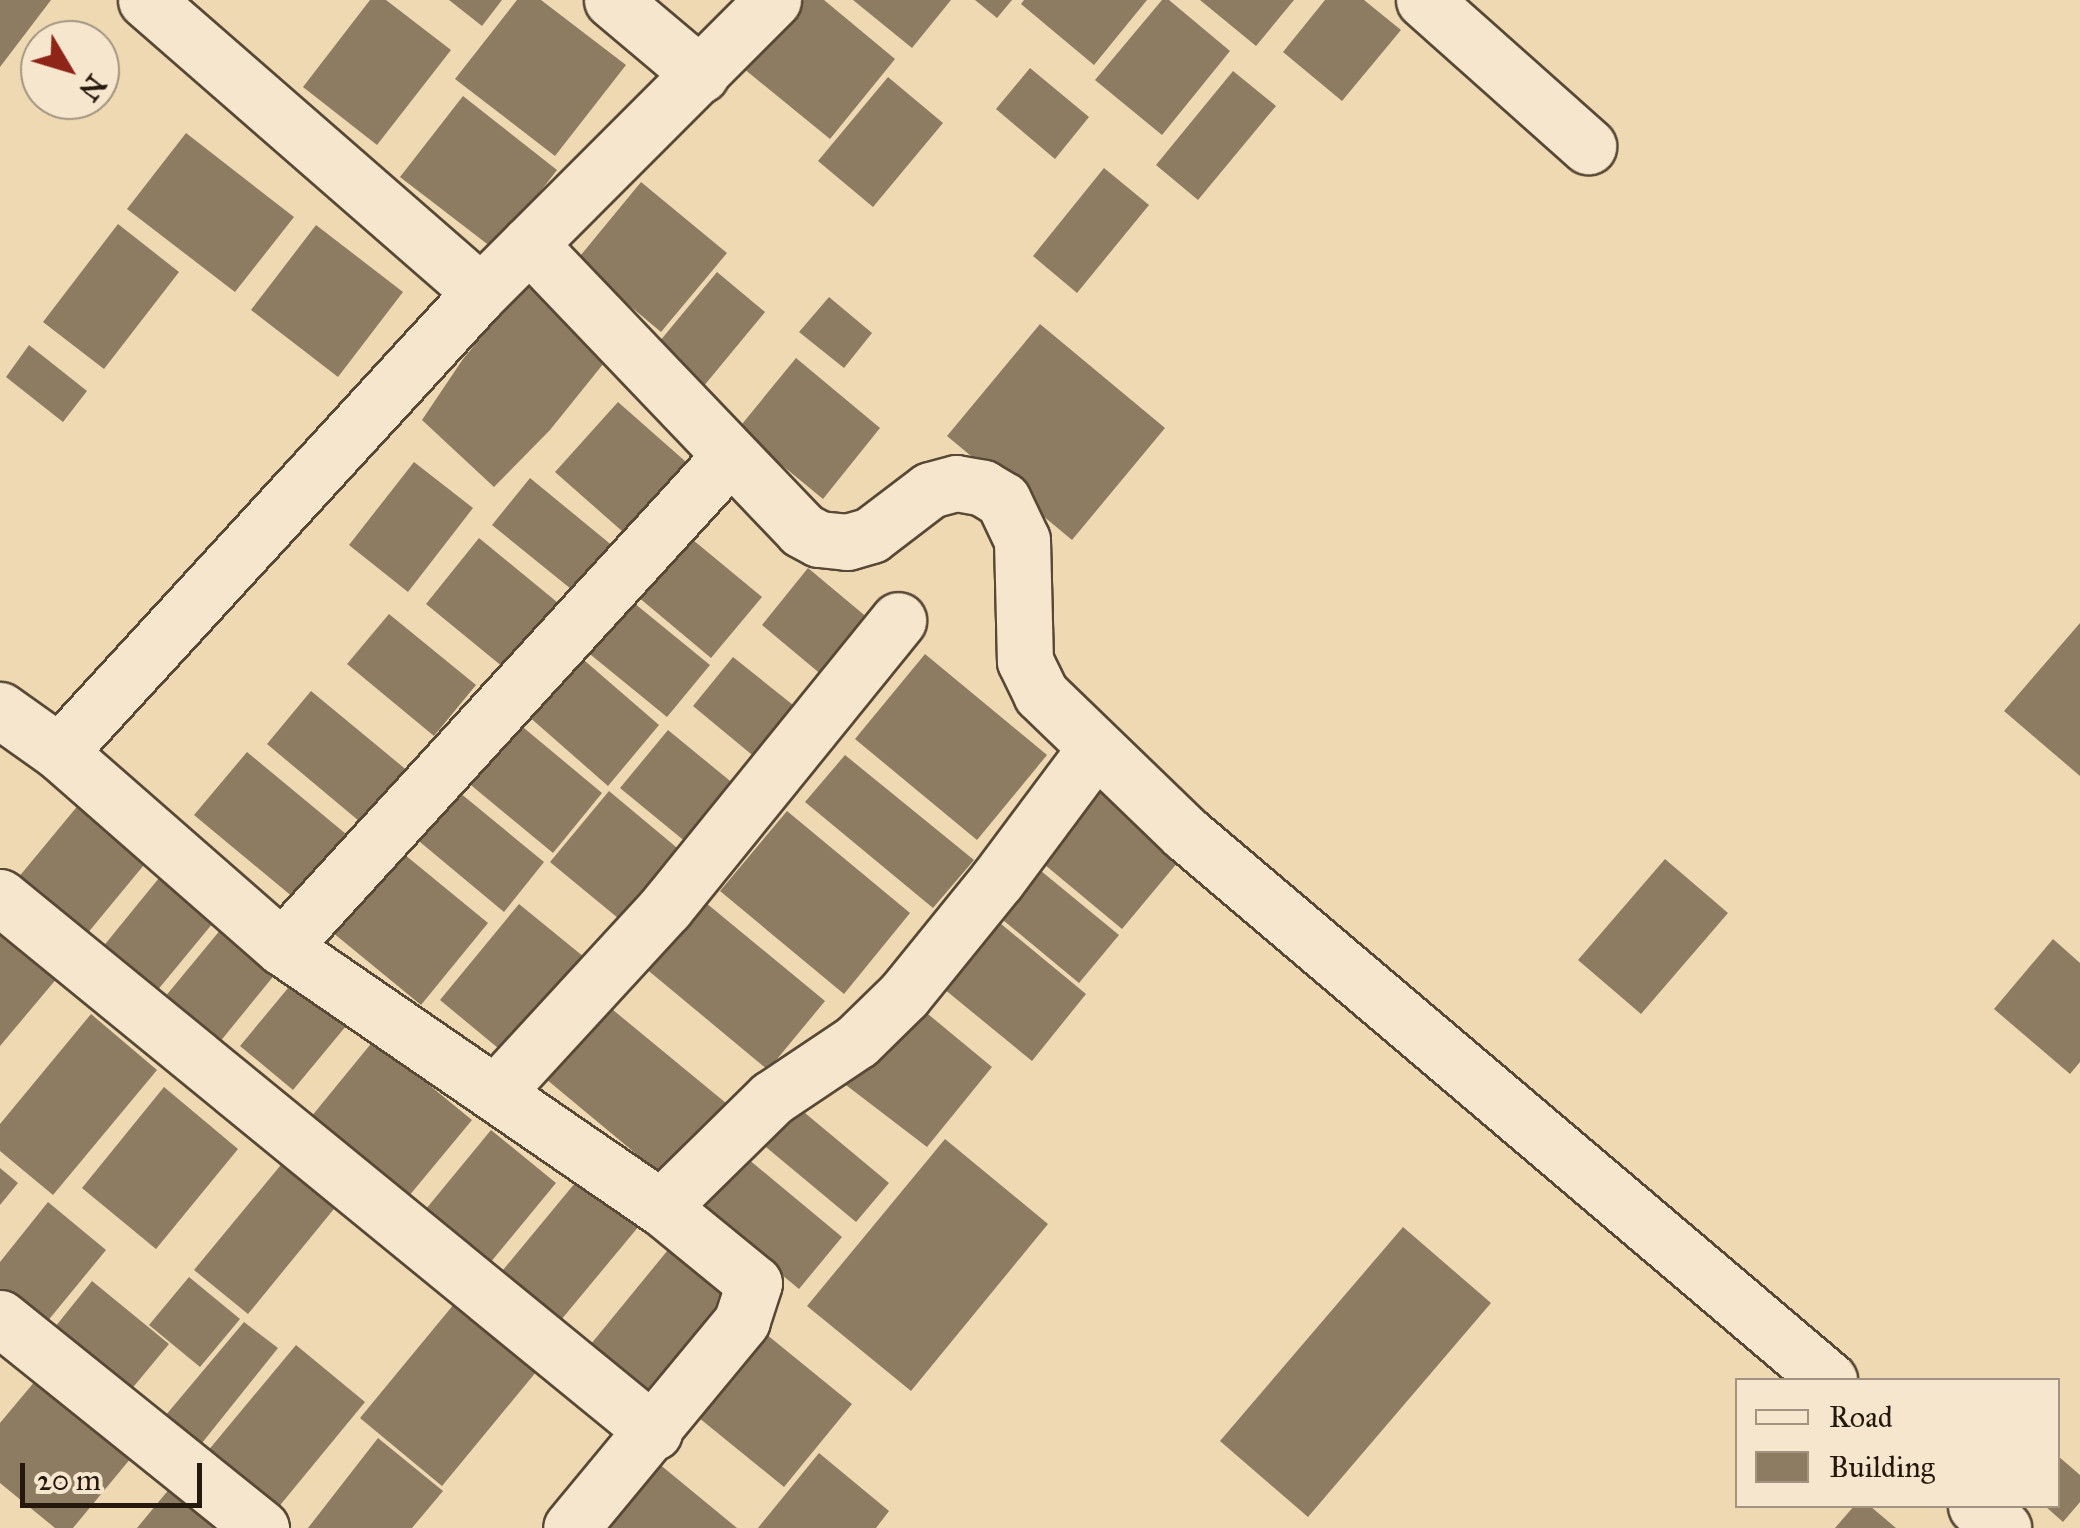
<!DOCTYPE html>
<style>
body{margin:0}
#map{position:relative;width:2080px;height:1528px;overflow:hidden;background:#efd9b2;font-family:"IM FELL Great Primer",serif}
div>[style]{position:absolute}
.building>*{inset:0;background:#8e7c62}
.roads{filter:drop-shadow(2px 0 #584836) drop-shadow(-2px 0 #584836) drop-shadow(0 2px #584836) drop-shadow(0 -2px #584836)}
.street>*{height:55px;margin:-27.5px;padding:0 27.5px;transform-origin:27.5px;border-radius:27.5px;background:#f5e6cd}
span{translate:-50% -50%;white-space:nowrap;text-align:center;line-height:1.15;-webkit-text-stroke:8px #f5e6cd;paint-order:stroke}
.legend{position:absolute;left:1735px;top:1378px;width:325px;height:130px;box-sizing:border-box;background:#f5e6cd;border:2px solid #a29480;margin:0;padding:12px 18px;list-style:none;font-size:30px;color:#25180c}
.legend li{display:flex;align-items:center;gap:20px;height:50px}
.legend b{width:50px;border:2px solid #a29480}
.north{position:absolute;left:20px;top:20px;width:100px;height:100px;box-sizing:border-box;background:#f5e6cd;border:2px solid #a29480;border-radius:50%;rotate:128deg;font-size:28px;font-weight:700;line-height:40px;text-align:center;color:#25180c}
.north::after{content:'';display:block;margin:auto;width:35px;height:45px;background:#8f2418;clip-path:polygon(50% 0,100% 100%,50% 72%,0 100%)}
.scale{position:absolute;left:20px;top:1463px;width:182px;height:45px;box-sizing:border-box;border:5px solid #25180c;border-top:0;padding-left:12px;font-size:30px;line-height:35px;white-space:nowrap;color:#25180c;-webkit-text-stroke:8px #f5e6cd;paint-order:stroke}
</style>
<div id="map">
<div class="building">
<div style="clip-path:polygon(0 0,51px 0,0 67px)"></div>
<div style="clip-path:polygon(370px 0,386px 0,451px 50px,377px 145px,303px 87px)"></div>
<div style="clip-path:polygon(449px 0,502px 0,482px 26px)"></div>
<div style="clip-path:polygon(517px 0,541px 0,626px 65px,555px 156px,455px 79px)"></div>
<div style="clip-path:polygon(800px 0,824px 0,895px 59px,830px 139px,743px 68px)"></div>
<div style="clip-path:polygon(853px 0,951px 0,912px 48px)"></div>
<div style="clip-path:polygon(975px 0,1012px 0,997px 18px)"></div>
<div style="clip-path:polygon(1024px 0,1147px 0,1094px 65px,1021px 4px)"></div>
<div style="clip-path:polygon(1162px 0,1169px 0,1230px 51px,1162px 135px,1095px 80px)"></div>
<div style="clip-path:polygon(1200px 0,1294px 0,1256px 46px)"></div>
<div style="clip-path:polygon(1325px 0,1364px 0,1401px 30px,1342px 101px,1283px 52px)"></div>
<div style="clip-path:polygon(1030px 68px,1089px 117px,1055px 159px,996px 109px)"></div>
<div style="clip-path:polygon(1233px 71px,1276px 106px,1198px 200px,1156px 165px)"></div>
<div style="clip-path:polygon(888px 77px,943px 123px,873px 207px,818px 161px)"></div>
<div style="clip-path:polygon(463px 96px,557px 170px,495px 250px,400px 177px)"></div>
<div style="clip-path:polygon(186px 133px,294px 217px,235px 292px,127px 209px)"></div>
<div style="clip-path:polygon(1104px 168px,1149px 205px,1077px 293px,1033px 256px)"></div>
<div style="clip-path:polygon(641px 182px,727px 253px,661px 332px,576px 261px)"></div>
<div style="clip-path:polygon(118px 224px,179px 272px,104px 369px,43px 322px)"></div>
<div style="clip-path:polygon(316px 225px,403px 292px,338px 377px,251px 310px)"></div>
<div style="clip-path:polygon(717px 272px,765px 312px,698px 393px,650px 353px)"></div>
<div style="clip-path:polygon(531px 277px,616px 348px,550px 430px,494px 487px,422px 420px,463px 359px)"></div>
<div style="clip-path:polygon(829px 297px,872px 333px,844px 368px,799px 332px)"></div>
<div style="clip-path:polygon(1040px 324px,1165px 428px,1072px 540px,947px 436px)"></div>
<div style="clip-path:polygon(29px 345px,87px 391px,63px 422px,6px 377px)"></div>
<div style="clip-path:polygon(796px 358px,880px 428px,823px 499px,738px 429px)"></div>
<div style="clip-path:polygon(618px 402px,694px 469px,631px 539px,555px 472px)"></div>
<div style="clip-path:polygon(414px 462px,473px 508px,408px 592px,349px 545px)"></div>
<div style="clip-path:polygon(530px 478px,614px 547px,576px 593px,492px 525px)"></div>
<div style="clip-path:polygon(687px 535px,762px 597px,711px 658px,637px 596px)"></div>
<div style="clip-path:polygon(479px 538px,563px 607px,509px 672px,426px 604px)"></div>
<div style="clip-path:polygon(808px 568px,875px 624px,829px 681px,762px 625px)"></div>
<div style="clip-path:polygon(623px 594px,710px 665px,667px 717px,580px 646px)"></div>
<div style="clip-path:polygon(389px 614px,476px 685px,434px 736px,347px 664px)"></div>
<div style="clip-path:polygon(2080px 623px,2080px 776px,2004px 711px)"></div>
<div style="clip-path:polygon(570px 648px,659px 725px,608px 786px,518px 707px)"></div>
<div style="clip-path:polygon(925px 654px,1047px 755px,977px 840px,855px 739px)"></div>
<div style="clip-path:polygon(733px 657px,798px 709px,757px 759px,693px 706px)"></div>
<div style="clip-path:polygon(311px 691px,409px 772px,365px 826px,267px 744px)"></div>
<div style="clip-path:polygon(506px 713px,602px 793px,553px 853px,460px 776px)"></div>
<div style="clip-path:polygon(668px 730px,735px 785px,687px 843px,620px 788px)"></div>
<div style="clip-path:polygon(247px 752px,346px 834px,294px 898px,194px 815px)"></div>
<div style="clip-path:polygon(845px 755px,974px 860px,933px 908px,805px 802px)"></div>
<div style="clip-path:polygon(1091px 771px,1188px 850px,1122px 929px,1027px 850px)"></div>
<div style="clip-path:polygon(454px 788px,544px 862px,504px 912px,414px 837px)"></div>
<div style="clip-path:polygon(609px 791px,682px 852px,624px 923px,550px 862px)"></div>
<div style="clip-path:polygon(85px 797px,153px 854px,77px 946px,8px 890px)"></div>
<div style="clip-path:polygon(787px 811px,910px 913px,844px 994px,720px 891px)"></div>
<div style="clip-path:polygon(399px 850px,488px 923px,421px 1005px,332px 932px)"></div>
<div style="clip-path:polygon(1024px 857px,1119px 935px,1079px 983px,985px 905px)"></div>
<div style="clip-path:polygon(1665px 859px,1728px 913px,1641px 1014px,1578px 960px)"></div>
<div style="clip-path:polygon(168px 867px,222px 912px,147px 1003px,93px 959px)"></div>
<div style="clip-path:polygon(700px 898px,825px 1001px,768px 1070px,644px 967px)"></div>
<div style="clip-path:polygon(519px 904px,584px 957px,504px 1053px,440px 1000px)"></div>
<div style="clip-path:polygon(983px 909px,1086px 994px,1032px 1061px,927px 975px)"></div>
<div style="clip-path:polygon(231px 917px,285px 962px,210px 1054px,155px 1009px)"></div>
<div style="clip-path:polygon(0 929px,58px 977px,0 1046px)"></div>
<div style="clip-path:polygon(2053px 939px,2080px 963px,2080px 1062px,2070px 1074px,1994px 1009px)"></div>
<div style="clip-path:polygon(303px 970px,356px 1014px,293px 1090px,240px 1046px)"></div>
<div style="clip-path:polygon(911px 1000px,992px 1067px,927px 1147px,842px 1082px)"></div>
<div style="clip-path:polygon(607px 1005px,732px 1108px,670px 1182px,546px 1079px)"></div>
<div style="clip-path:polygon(91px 1014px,157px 1070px,53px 1195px,0 1151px,0 1124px)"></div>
<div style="clip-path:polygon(374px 1040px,472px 1120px,399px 1208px,302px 1128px)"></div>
<div style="clip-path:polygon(164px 1087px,238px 1149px,156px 1249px,82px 1188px)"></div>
<div style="clip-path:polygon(787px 1098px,889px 1183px,856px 1222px,754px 1137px)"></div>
<div style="clip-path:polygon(491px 1130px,556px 1183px,476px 1280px,412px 1226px)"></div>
<div style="clip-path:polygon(945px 1139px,1048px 1224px,911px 1391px,807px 1306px)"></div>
<div style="clip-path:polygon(294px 1149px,347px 1193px,248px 1314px,194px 1270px)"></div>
<div style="clip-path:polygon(736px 1149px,842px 1237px,799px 1289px,692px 1201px)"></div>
<div style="clip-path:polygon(0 1168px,18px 1183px,0 1205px)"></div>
<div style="clip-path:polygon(580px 1177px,639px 1226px,556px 1326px,498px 1276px)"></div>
<div style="clip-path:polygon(48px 1202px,106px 1250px,37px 1334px,0 1303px,0 1262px)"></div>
<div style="clip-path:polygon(1403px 1227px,1491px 1303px,1308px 1517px,1220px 1441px)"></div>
<div style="clip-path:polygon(672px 1245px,729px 1292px,647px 1390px,591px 1344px)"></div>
<div style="clip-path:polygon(189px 1277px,240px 1319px,200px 1367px,149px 1325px)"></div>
<div style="clip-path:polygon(92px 1281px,169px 1344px,120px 1403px,43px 1342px)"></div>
<div style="clip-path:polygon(459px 1298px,541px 1366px,442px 1486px,360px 1418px)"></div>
<div style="clip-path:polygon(244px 1322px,278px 1348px,190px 1458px,155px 1428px)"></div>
<div style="clip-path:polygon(761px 1330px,852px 1404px,784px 1487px,693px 1413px)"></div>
<div style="clip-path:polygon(296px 1345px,365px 1402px,272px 1515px,202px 1458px)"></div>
<div style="clip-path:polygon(41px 1374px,136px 1452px,73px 1528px,55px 1528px,0 1483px,0 1423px)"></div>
<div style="clip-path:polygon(378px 1438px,443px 1491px,412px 1528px,308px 1528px)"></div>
<div style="clip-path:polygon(819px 1453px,889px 1511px,876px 1528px,758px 1528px)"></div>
<div style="clip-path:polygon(2058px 1456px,2080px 1475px,2080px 1502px,2063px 1522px,2045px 1506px,2058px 1506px)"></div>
<div style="clip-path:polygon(658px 1463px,737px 1528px,604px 1528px)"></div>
<div style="clip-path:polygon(175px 1482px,232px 1528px,137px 1528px)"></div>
<div style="clip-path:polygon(1854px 1506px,1870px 1506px,1896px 1528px,1835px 1528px)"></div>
</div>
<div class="roads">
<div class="street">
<div style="left:146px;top:0;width:444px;rotate:41.1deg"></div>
<div style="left:612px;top:0;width:116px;rotate:40.1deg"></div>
<div style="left:1424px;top:0;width:220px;rotate:41.7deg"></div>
<div style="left:529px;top:244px;width:395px;rotate:46.3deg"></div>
<div style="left:802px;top:530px;width:19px;rotate:28deg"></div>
<div style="left:819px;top:539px;width:28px;rotate:6deg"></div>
<div style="left:847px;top:542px;width:25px;rotate:-16deg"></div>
<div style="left:871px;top:535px;width:74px;rotate:-37.3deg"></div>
<div style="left:930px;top:490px;width:27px;rotate:-15deg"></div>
<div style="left:956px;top:483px;width:27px;rotate:10deg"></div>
<div style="left:983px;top:488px;width:23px;rotate:31deg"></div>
<div style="left:1003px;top:500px;width:44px;rotate:64.6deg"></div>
<div style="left:1022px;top:540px;width:121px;rotate:88.6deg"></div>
<div style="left:1025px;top:661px;width:37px;rotate:64deg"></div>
<div style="left:1041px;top:694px;width:200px;rotate:44deg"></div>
<div style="left:1185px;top:833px;width:845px;rotate:40.34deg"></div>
<div style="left:0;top:710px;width:72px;rotate:35.4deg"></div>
<div style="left:59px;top:752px;width:296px;rotate:41.2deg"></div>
<div style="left:282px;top:947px;width:460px;rotate:34.5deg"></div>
<div style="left:661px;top:1207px;width:120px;rotate:39.3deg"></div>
<div style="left:754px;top:1283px;width:40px;rotate:108deg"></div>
<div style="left:742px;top:1321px;width:268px;rotate:129.6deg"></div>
<div style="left:59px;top:752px;width:624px;rotate:-47.47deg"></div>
<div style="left:481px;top:292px;width:413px;rotate:-45deg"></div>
<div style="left:0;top:897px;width:845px;rotate:39.28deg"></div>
<div style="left:282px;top:947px;width:665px;rotate:-47.62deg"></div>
<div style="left:496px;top:1092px;width:251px;rotate:-47.4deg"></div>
<div style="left:666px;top:907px;width:369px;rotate:-51deg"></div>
<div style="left:661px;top:1207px;width:156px;rotate:-44.5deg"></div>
<div style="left:772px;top:1098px;width:102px;rotate:-33.8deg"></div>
<div style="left:857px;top:1041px;width:66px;rotate:-44.4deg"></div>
<div style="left:904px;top:995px;width:149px;rotate:-51deg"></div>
<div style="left:998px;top:879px;width:162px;rotate:-53.3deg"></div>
<div style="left:0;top:1318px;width:335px;rotate:38.8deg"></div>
<div style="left:1976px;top:1506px;width:35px;rotate:39deg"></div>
</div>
</div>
<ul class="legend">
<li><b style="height:12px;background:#f5e6cd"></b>Road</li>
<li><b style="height:28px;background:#8e7c62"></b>Building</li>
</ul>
<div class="north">N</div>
<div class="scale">20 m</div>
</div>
